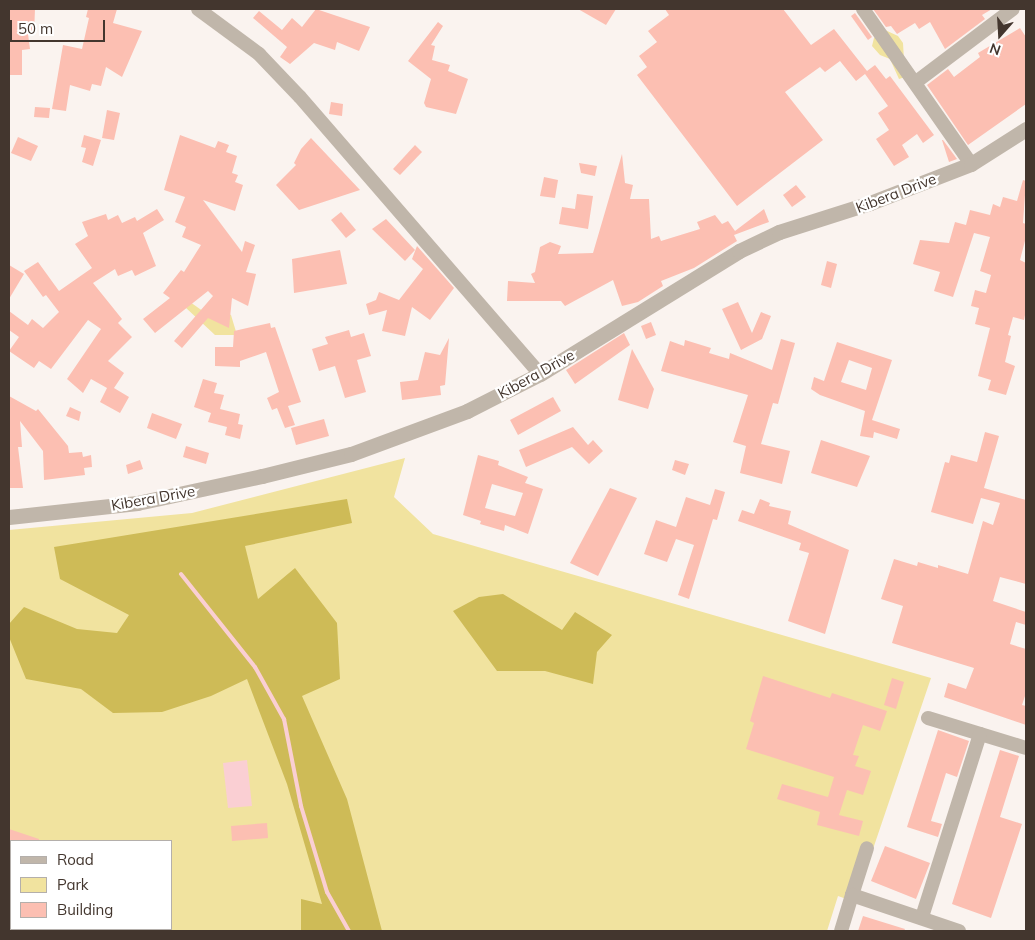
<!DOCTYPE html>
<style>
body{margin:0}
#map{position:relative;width:1035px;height:940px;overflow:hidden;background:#faf3ef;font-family:Mulish,sans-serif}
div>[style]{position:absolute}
.green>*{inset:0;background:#f1e39f}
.forest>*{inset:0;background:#cebb57}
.water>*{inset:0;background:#facfd3}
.stream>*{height:4px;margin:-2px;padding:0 2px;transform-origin:2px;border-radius:2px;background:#facfd3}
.building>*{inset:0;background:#fcbfb2}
.minor>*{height:14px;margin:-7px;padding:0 7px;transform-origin:7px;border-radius:7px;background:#c0b6aa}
.tertiary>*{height:15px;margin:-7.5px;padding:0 7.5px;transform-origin:7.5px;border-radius:7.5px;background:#c0b6aa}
span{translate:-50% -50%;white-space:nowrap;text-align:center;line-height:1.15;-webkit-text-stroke:4.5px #fff;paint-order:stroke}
.street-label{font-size:15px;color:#43362e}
.frame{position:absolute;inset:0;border:10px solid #43362e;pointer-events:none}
.legend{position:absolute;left:10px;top:840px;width:162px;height:90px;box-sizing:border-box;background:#fff;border:1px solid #b4afab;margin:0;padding:6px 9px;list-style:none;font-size:15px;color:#43362e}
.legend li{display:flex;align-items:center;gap:10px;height:25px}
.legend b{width:25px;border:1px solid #b4afab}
.north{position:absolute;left:975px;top:10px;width:50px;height:50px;-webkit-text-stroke:4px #fff;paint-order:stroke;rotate:199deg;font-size:14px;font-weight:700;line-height:20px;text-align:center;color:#43362e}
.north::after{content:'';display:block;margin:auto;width:18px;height:22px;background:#43362e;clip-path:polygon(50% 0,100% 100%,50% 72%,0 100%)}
.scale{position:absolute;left:10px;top:20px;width:95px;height:22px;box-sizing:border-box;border:2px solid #43362e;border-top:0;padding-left:6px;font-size:15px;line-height:18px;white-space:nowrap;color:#43362e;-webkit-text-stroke:4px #fff;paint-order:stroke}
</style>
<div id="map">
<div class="green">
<div style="clip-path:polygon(885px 30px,898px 36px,903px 43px,905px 77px,899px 79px,890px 59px,880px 55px,872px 46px,874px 38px)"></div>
<div style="clip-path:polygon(190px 302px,207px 314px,213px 306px,231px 315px,237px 335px,215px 335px,185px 307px)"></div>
<div style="clip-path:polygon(evenodd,405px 458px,394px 497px,433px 534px,931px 678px,855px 902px,838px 896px,827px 931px,9px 931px,9px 530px,192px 513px,405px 458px,11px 841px,171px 841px,171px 929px,11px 929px,11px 841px)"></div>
</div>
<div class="forest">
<div style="clip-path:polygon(347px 499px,352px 523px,245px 546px,258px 599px,295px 568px,337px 623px,340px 679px,302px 696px,347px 799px,382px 931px,301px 931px,301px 899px,322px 904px,287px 784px,247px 679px,211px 696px,162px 712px,113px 713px,81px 689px,26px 679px,9px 637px,9px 624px,24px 607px,77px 629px,117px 633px,129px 615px,60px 579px,54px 547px)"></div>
<div style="clip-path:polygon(503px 594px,562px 630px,575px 612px,612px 635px,597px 652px,593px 684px,545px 671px,497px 671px,453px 611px,479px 597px)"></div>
</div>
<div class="water">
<div style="clip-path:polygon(247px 760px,252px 806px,228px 808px,223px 763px)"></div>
</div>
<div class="stream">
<div style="left:181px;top:574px;width:119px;rotate:51.5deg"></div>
<div style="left:255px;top:667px;width:60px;rotate:60.9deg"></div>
<div style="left:284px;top:719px;width:89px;rotate:78.9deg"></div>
<div style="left:301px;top:806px;width:90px;rotate:73.2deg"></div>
<div style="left:327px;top:892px;width:45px;rotate:60.6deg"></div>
</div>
<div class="building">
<div style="clip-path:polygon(9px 9px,35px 9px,34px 34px,28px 34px,30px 49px,22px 50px,22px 75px,9px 75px)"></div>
<div style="clip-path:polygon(88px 9px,117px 9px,113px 23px,142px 31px,122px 77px,106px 67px,101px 86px,92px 84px,90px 91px,70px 85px,66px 111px,52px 109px,63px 45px,82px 49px,89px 18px,86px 17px)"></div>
<div style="clip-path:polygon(316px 9px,370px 27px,359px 51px,337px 42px,335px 50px,314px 43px,290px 64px,280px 57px,287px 47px,253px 18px,259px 11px,282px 30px,292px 18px,302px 27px)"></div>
<div style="clip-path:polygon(578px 9px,616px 9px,606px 25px)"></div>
<div style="clip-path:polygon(665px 9px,783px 9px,811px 45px,834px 29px,867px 71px,875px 65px,886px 79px,890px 76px,934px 135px,923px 143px,917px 134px,902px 145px,909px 157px,894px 166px,876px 139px,889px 130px,878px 113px,888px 106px,865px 74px,856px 81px,840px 61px,825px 72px,820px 67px,785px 92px,823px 140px,737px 206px,637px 75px,647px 67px,639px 56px,657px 42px,648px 31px,669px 15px)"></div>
<div style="clip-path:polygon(873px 9px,992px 9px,982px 15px,985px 19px,945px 49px,930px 22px,919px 29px,915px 23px,897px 34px,891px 26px,886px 27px)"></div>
<div style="clip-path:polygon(855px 13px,872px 37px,868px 40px,851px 16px)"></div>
<div style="clip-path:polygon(438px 22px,443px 26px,431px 45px,435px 46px,432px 60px,450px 65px,448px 71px,468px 79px,456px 114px,426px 107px,424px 103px,431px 79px,408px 61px)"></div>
<div style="clip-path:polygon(1020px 28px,1026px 37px,1026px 104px,968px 145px,927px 85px,948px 69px,954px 77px,980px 57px,978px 53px)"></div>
<div style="clip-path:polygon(331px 102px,343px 104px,342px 116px,329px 114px)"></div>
<div style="clip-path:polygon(35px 107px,50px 108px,49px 118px,34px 117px)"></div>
<div style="clip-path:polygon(107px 110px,120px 113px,114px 140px,102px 138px)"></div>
<div style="clip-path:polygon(84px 135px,101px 140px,93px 166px,82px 162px,86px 148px,81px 147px)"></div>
<div style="clip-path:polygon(180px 135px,215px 148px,218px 141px,229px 145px,226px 152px,237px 156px,232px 173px,238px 175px,235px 182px,243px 185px,235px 211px,203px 200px,242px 252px,245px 241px,255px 245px,246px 272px,256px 274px,248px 306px,232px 298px,229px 328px,208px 318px,182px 348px,174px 341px,213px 296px,208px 291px,155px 333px,143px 319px,170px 298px,163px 293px,181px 270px,184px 272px,201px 245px,182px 237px,186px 227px,175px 222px,185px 197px,164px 190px)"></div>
<div style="clip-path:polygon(18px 137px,38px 146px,31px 161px,11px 153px)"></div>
<div style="clip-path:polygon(311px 138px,360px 190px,299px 210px,276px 185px,296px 165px,294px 163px,301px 149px)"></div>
<div style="clip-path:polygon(942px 140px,943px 140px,957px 159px,949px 162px)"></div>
<div style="clip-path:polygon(415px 145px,422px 152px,400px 175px,393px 169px)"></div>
<div style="clip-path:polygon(622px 154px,625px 183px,633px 185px,630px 199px,649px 199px,651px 239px,659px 236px,661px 241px,700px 229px,697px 222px,715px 215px,722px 224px,728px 221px,735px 231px,764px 209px,769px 222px,734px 235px,737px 241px,694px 268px,661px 281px,663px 286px,638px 302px,622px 306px,613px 280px,565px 306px,561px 301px,507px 301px,508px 281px,535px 283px,531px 274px,535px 272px,540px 247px,550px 242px,561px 246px,558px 254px,593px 253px)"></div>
<div style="clip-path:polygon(579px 163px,597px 166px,595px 176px,581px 173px)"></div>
<div style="clip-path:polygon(544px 177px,558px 180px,555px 198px,540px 196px)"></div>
<div style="clip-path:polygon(1023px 180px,1026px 181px,1023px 223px,1026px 224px,1026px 237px,1020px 260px,1026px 263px,1026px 310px,1024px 320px,1013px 317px,1008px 335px,1011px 336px,1005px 362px,1015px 366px,1006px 395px,988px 390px,991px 380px,978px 376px,990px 328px,975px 324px,979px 308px,971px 306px,975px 290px,986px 293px,991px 275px,980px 271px,990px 237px,974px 233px,953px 297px,934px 291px,940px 272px,913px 264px,920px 240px,949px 243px,955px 222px,966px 225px,970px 210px,990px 215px,993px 204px,1000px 207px,1003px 197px,1017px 201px)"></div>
<div style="clip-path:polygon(796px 185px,806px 197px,792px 207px,783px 195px)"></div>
<div style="clip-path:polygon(577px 194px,593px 196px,588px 229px,559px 224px,562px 207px,575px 209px)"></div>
<div style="clip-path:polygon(157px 209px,164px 220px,143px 233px,156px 266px,135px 276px,132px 270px,118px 276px,115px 269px,93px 283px,122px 319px,118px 323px,132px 337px,108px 361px,124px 373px,114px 388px,129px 397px,120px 413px,100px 402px,107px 388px,91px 379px,83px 393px,67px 379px,101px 329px,88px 320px,51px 369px,39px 361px,34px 368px,9px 351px,19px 337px,9px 330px,9px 311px,28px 325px,32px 319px,43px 328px,59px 312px,46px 295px,43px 297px,24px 271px,38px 262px,59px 291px,92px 268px,75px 244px,88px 236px,82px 222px,106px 214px,108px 220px,118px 215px,122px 223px,135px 217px,137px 221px)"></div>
<div style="clip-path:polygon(341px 212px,356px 230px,346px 238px,331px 220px)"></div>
<div style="clip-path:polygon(386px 219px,415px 250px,405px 261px,372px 229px)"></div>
<div style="clip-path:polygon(417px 246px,454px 288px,430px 320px,412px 307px,405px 336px,382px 331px,387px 310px,369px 315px,366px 304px,376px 300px,379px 292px,399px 300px,423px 269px,412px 259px)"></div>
<div style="clip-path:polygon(340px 250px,347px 284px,294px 293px,292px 259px)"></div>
<div style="clip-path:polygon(827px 261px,837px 264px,831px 288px,821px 285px)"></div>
<div style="clip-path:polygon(9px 265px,24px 274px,9px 299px)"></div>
<div style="clip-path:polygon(738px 302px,752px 333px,761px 312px,771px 316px,762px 339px,741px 350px,722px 309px)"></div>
<div style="clip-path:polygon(651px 322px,656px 335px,646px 339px,641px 326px)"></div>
<div style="clip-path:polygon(270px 323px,271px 328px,275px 327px,301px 402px,288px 406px,295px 425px,285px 428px,277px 408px,272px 410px,267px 398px,279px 392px,266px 352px,240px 361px,240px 367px,215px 366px,215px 347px,233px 347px,234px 331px)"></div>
<div style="clip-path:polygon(349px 330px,351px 337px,364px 333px,371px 356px,357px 360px,366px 392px,345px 398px,335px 366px,319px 371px,312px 349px,328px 344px,325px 337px)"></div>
<div style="clip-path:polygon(624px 333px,630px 345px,575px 384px,566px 370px)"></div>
<div style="clip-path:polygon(449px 338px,445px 385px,440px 386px,441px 395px,402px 400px,400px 382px,418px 380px,425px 352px,440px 355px)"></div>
<div style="clip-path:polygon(781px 339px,795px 343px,778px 404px,773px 403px,761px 444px,790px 451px,782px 484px,740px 473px,746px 446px,733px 442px,748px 395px,661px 371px,670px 341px,684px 346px,685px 340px,711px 348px,709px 353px,729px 359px,730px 353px,772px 370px)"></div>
<div style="clip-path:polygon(evenodd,837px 342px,892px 360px,872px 420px,900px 429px,897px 439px,874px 432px,873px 438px,860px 436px,865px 411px,820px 395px,811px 389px,814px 377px,824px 381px,837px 342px,849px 360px,872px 368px,866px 390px,841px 382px,849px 360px)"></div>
<div style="clip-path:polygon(632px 349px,654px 389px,648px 409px,618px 400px)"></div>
<div style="clip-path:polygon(203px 379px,217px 383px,214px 393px,224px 395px,220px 409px,240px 414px,238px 424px,243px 425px,240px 439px,225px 435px,227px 427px,208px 422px,211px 413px,194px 407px)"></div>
<div style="clip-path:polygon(9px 396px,36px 411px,38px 409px,68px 446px,69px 453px,82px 452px,83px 457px,91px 455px,92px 467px,84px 468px,85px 475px,44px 480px,43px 451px,20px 421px,22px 447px,18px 447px,23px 488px,9px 488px)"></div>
<div style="clip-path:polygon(553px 397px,561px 411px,518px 435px,510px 420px)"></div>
<div style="clip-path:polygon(70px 407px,81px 412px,79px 421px,66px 416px)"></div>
<div style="clip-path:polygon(152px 413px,182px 424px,176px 439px,147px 428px)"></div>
<div style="clip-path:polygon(324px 419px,329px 436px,296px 445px,291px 428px)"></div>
<div style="clip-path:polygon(573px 427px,588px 445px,593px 440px,603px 451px,589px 464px,572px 447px,526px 467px,519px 450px)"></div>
<div style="clip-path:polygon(985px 432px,999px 436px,984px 488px,1026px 500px,1026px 584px,1000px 577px,993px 601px,1026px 612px,1026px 625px,1016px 622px,1010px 644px,1026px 649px,1026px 693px,1022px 705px,1026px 706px,1026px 725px,944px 697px,948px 683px,966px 689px,974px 668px,892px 643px,903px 606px,881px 599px,894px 559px,917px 566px,918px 562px,938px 568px,938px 565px,968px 574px,983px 521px,993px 525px,1000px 503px,981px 498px,973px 524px,931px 512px,945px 462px,949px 463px,951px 455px,977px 462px)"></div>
<div style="clip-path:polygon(821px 440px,870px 456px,857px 487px,811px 473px)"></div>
<div style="clip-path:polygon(186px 446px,209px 453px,206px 464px,183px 457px)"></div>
<div style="clip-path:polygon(evenodd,478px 455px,499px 461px,498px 465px,528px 477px,525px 483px,543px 489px,528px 534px,505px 525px,504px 531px,480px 524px,481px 521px,463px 515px,478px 455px,492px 484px,523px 493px,515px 516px,485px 508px,492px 484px)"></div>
<div style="clip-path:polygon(140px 460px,143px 469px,128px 474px,126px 465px)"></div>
<div style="clip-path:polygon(675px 460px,689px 464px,685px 475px,672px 470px)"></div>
<div style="clip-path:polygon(610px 488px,637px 498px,598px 576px,570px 563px)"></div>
<div style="clip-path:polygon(715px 489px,725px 492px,717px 520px,713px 519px,689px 599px,678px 595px,694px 545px,676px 539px,667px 562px,644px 554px,656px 520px,676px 527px,686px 497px,710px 505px)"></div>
<div style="clip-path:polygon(760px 499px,770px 503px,769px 506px,791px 511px,788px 524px,849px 550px,825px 634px,788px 621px,809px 553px,799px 550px,801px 543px,738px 521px,742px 510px,754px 514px)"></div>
<div style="clip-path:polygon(763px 676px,830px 698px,832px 693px,887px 711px,880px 731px,863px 725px,853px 755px,859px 756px,855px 766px,871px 771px,863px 795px,847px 790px,839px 815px,863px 821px,859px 836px,817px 825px,820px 812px,777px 799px,782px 784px,828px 797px,834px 777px,746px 749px,754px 723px,750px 721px)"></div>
<div style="clip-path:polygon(892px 678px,904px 682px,896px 709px,884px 705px)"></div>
<div style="clip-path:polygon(938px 730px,969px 741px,957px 777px,946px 773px,931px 821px,942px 824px,938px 837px,907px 827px)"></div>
<div style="clip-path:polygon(1000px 750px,1019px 756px,1000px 817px,1022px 824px,991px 918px,952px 904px)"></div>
<div style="clip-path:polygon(267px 823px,268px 838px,232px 841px,231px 826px)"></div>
<div style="clip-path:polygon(9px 829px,39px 839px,39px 841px,9px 841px)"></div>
<div style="clip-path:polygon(885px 846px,930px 863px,916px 899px,871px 881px)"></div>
<div style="clip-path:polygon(863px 916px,905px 929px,904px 931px,858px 931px)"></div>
</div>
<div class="minor">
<div style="left:198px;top:9px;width:76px;rotate:36.4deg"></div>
<div style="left:259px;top:54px;width:59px;rotate:46.4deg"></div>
<div style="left:300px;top:97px;width:367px;rotate:49.1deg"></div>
<div style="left:863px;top:9px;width:189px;rotate:55.1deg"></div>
<div style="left:916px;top:82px;width:121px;rotate:-37deg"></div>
<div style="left:928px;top:718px;width:102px;rotate:17deg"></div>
<div style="left:852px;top:895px;width:49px;rotate:-72.3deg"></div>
<div style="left:922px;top:917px;width:192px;rotate:-72.4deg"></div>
<div style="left:841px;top:931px;width:38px;rotate:-73deg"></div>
<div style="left:852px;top:895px;width:113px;rotate:18.6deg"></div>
</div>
<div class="tertiary">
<div style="left:9px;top:517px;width:129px;rotate:-6.2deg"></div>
<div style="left:137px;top:503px;width:128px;rotate:-12.2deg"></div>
<div style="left:262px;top:476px;width:92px;rotate:-13.9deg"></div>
<div style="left:351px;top:454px;width:124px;rotate:-20.3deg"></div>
<div style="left:467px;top:411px;width:82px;rotate:-26.9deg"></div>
<div style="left:540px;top:374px;width:234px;rotate:-31.7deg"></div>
<div style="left:739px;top:251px;width:44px;rotate:-25.4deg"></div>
<div style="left:779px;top:232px;width:96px;rotate:-17.7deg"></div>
<div style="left:870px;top:203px;width:108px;rotate:-21.1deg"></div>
<div style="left:971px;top:164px;width:65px;rotate:-32.5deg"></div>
</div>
<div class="street-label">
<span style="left:896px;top:193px;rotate:-21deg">Kibera Drive</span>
<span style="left:536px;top:374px;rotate:-29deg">Kibera Drive</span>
<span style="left:153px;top:498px;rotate:-10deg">Kibera Drive</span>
</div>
<div class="frame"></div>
<ul class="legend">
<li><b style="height:6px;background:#c0b6aa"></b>Road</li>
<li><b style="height:14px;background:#f1e39f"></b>Park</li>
<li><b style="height:14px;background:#fcbfb2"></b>Building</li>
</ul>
<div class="north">N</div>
<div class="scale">50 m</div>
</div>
